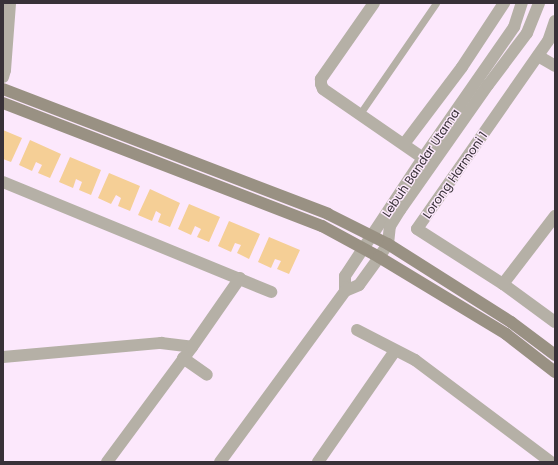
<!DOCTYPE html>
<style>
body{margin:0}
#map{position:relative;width:558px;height:465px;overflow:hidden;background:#fce8fc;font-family:Poppins,sans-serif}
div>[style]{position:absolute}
.building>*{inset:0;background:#f5cf96}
.lane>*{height:7px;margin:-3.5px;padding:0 3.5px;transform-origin:3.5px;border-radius:3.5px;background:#b5b0a6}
.street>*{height:12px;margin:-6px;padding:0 6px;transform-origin:6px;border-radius:6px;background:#b5b0a6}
.secondary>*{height:12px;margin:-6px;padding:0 6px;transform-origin:6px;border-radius:6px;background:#999183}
span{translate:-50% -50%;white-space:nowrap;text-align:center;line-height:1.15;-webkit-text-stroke:3px #fce8fc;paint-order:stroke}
.street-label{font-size:12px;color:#383138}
.frame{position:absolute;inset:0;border:4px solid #383138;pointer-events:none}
</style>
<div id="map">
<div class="building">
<div style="clip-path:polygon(3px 130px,22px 138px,11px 162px,3px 159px)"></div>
<div style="clip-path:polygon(30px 140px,61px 154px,50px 178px,38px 173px,42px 165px,36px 162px,32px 171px,19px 165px)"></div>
<div style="clip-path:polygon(70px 157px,101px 170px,91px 195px,79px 190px,82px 182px,76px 179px,73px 188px,59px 182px)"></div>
<div style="clip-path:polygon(109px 173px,140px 186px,130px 211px,118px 206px,121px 198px,116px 195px,111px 204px,98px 198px)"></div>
<div style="clip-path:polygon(150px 189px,180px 203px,170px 227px,158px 222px,161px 214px,156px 211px,152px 221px,138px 215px)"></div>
<div style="clip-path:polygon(189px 204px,220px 217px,209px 242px,197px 237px,201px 229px,195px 226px,191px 235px,178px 229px)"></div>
<div style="clip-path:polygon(229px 221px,260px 234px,249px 259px,237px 253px,241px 245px,235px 243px,231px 252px,218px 246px)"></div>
<div style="clip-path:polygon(269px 237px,300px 250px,289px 274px,277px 269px,281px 261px,275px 259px,271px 268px,258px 262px)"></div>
</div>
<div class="lane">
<div style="left:359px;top:115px;width:136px;rotate:-55.5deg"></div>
</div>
<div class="street">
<div style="left:374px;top:3px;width:93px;rotate:124.9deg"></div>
<div style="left:321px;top:79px;width:5px;rotate:90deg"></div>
<div style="left:321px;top:84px;width:5px;rotate:68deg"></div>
<div style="left:323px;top:89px;width:121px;rotate:34.6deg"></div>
<div style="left:555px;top:21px;width:21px;rotate:109deg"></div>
<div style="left:548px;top:41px;width:229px;rotate:124.9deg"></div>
<div style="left:417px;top:229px;width:102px;rotate:32.6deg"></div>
<div style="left:503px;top:284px;width:64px;rotate:36.2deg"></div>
<div style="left:538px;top:56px;width:20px;rotate:30deg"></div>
<div style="left:3px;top:77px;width:7px;rotate:-74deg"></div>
<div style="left:5px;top:70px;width:67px;rotate:-85.7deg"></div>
<div style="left:404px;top:144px;width:96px;rotate:-53deg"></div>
<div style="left:462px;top:67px;width:77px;rotate:-56.7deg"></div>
<div style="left:3px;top:182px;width:290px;rotate:22.3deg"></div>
<div style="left:503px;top:284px;width:86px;rotate:-52.6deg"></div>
<div style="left:345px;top:291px;width:15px;rotate:-90deg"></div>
<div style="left:345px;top:276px;width:141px;rotate:-56.5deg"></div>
<div style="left:423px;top:158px;width:160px;rotate:-55.2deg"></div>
<div style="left:514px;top:27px;width:25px;rotate:-72deg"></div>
<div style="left:357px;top:330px;width:65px;rotate:27.3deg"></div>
<div style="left:415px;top:360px;width:170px;rotate:36.9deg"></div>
<div style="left:3px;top:357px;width:159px;rotate:-5.1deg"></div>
<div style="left:161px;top:343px;width:31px;rotate:7deg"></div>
<div style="left:183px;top:358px;width:29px;rotate:35deg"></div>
<div style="left:107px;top:462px;width:143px;rotate:-53.5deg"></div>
<div style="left:192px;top:347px;width:84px;rotate:-55.2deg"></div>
<div style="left:220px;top:462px;width:212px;rotate:-53.8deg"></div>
<div style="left:345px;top:291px;width:15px;rotate:-23deg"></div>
<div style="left:359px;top:285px;width:34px;rotate:-54deg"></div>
<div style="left:379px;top:257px;width:16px;rotate:-55deg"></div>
<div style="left:388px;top:244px;width:18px;rotate:-84deg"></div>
<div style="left:390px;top:226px;width:19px;rotate:-58deg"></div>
<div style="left:400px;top:210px;width:153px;rotate:-54.9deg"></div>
<div style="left:488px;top:85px;width:65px;rotate:-53.1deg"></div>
<div style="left:527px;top:33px;width:32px;rotate:-68deg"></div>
<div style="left:318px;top:462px;width:135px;rotate:-55.3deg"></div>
</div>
<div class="secondary">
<div style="left:3px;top:89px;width:348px;rotate:21deg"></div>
<div style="left:328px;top:214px;width:67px;rotate:26.6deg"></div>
<div style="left:388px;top:244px;width:146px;rotate:32.4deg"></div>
<div style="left:511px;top:322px;width:55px;rotate:36.9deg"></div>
<div style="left:3px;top:103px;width:342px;rotate:21.1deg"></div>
<div style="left:322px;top:226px;width:65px;rotate:28.5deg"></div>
<div style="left:379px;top:257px;width:149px;rotate:31.2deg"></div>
<div style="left:506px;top:334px;width:62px;rotate:37.8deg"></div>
</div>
<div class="street-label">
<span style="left:421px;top:163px;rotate:-56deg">Lebuh Bandar Utama</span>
<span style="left:455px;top:175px;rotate:-55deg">Lorong Harmoni 1</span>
</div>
<div class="frame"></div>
</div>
